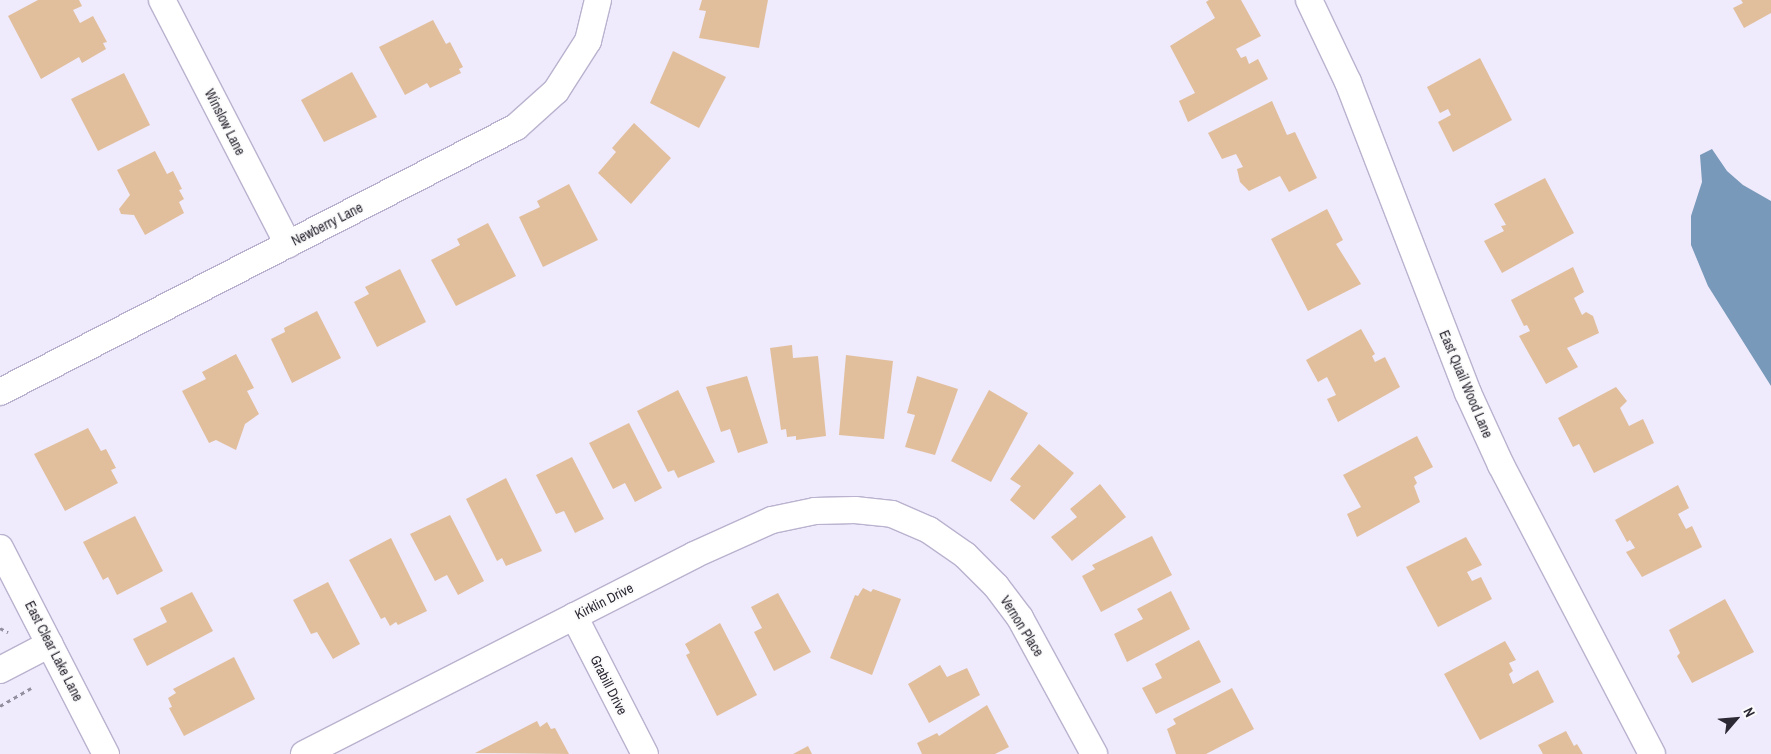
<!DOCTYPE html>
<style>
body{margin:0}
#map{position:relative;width:1771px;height:754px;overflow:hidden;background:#efeafc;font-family:"Archivo Narrow",sans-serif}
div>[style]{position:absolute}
.water>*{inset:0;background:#7899b9}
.building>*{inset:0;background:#e1bf9d}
.path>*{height:3px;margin-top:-1.5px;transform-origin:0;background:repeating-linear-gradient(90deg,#948f9e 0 4px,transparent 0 8px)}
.roads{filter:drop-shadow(1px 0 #bab2ce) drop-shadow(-1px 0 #bab2ce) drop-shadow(0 1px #bab2ce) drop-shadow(0 -1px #bab2ce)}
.minor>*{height:26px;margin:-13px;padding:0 13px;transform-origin:13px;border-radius:13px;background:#fff}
span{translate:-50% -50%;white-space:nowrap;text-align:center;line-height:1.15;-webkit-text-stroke:4px #fbfbfb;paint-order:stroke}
.street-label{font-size:14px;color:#2d2934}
.north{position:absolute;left:1711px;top:694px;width:50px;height:50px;-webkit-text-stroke:4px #fbfbfb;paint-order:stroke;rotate:63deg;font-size:14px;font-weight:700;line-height:20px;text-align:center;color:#2d2934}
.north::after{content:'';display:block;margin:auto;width:18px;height:22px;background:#2d2934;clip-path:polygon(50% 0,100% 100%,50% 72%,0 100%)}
</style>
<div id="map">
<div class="water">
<div style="clip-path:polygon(1712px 149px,1727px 171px,1743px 185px,1771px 201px,1771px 386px,1708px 286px,1691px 245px,1691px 216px,1702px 182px,1700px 155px)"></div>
</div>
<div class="building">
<div style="clip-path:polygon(38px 0,79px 0,82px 6px,73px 10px,80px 23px,93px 16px,107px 42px,103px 43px,106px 49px,82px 63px,79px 57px,41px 79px,8px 16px)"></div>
<div style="clip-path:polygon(702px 0,768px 0,759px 48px,699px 38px,706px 11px,699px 10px)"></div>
<div style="clip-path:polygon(1209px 0,1241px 0,1261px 36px,1236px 49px,1241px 58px,1246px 56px,1249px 64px,1258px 59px,1268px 79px,1188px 122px,1179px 101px,1195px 93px,1170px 46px,1215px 18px,1206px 2px)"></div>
<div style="clip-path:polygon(1741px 0,1771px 0,1771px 13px,1744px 28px,1733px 8px,1743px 3px)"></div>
<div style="clip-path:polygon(433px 20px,446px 44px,450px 42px,463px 67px,459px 69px,461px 73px,430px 88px,427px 83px,405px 95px,379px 47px)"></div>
<div style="clip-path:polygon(673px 51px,726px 77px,699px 128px,650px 103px)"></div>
<div style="clip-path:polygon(1480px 58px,1512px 120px,1453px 152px,1438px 122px,1451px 115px,1448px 109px,1440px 113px,1427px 87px)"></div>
<div style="clip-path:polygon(352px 72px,377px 117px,324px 142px,301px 100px)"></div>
<div style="clip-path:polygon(124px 73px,150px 125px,98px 151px,71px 99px)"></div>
<div style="clip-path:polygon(1272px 101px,1287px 135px,1295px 132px,1317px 178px,1289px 192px,1280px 176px,1249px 191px,1240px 182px,1237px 169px,1243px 167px,1236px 154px,1222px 159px,1208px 133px)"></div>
<div style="clip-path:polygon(634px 123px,671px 158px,631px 204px,598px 173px,616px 152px,612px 148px)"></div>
<div style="clip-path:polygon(155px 151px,167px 174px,173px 171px,182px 189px,179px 190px,184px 199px,179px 202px,184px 213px,145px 235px,134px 215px,121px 214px,119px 209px,130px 195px,117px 170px)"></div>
<div style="clip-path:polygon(1545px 178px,1574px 233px,1502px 273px,1484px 241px,1504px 231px,1501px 226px,1506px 225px,1494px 204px)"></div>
<div style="clip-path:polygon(569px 184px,598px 240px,543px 267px,519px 217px,540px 207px,537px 201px)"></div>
<div style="clip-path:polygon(1327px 209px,1343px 240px,1336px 244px,1361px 284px,1308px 311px,1271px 239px)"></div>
<div style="clip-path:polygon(488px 223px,516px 276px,456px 306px,431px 260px,460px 245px,457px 239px)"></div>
<div style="clip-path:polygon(1573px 267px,1584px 292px,1574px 298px,1582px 315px,1586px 312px,1593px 316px,1599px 333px,1567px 348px,1578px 367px,1546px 384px,1519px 336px,1530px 331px,1527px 325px,1524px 326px,1511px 300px)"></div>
<div style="clip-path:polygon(400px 269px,426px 322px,377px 347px,354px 302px,369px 294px,365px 287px)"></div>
<div style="clip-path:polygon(317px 311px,341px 358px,292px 383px,271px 339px,285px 332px,284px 328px)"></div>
<div style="clip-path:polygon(1361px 329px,1375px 354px,1372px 356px,1375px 362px,1385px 357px,1400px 387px,1338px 422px,1327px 399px,1336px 395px,1327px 377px,1318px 382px,1306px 360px)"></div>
<div style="clip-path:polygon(792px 345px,793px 358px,818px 356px,826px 436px,796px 440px,796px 436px,787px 437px,786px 429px,781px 430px,770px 348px)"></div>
<div style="clip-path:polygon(236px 354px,254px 388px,247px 391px,259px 414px,245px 424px,236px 450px,216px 440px,209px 443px,182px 391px,206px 379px,202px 372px)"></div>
<div style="clip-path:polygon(846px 355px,893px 361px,884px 439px,839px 435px)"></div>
<div style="clip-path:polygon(747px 376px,768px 443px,738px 453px,730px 429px,721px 432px,706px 387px)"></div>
<div style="clip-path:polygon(917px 376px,958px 389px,935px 455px,905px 447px,915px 415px,907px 413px)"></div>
<div style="clip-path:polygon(1616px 387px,1627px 401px,1620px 408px,1629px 426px,1643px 419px,1654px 443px,1594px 473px,1579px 444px,1573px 447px,1558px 418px)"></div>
<div style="clip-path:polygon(678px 390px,715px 462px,678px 478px,674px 470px,668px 472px,637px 411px)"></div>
<div style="clip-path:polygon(989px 390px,1028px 413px,991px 482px,951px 461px)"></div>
<div style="clip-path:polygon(629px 423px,662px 488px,635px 502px,625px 483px,613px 489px,589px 443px)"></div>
<div style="clip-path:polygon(88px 428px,101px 451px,106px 449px,116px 468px,111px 470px,118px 483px,65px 511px,34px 454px)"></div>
<div style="clip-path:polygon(1417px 436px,1433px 467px,1414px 477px,1417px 483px,1414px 486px,1420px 502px,1357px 537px,1347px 514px,1361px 507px,1343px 475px)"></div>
<div style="clip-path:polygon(1039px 444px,1074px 473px,1034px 520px,1010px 500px,1021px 486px,1010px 479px)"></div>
<div style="clip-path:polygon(572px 457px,604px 519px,575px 533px,564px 511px,556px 514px,536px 475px)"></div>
<div style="clip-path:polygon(506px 478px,542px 551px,506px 566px,502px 558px,497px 561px,466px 499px)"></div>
<div style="clip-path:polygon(1100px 484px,1126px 517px,1072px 561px,1051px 537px,1077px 517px,1070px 509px)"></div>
<div style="clip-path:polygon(1678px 485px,1689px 508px,1678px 514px,1686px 529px,1692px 526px,1702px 547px,1642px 577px,1626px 552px,1635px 548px,1630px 540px,1627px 542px,1615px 520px)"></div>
<div style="clip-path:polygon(450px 515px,484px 581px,458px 595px,447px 575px,435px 581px,410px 534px)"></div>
<div style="clip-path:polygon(135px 516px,163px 571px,117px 595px,108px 577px,103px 580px,83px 542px)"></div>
<div style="clip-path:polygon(1152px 536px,1172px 575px,1101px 612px,1082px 576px,1095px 569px,1092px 565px)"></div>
<div style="clip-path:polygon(1466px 537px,1482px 565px,1467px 572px,1472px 581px,1481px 577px,1492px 599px,1438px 627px,1406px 567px)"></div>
<div style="clip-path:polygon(391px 538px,427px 611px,398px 625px,396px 622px,390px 626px,385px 617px,381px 619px,349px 560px)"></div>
<div style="clip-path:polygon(328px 582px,360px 644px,333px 659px,317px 632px,311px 634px,293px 600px)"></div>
<div style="clip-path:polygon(863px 588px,871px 592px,873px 589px,901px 599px,872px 675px,830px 658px,855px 595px,858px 596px)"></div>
<div style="clip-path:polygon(1171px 591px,1190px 629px,1127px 662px,1114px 634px,1143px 619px,1137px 609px)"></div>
<div style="clip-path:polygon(192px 592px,213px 631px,147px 666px,133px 639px,167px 622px,160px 608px)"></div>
<div style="clip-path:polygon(778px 593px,811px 652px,774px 671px,754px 632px,762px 628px,751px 607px)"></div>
<div style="clip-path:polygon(1725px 599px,1754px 652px,1692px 683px,1677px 656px,1680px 653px,1669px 630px)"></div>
<div style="clip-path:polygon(720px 623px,757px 695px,717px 716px,686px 655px,690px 653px,685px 644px)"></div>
<div style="clip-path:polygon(1199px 640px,1221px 682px,1156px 714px,1142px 688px,1162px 678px,1155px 664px)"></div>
<div style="clip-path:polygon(1505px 641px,1516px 660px,1509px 663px,1513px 671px,1509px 674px,1513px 684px,1538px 670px,1554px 702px,1480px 740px,1444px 674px)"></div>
<div style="clip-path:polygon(234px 657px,255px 699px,184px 736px,169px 708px,172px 707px,168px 698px,176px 693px,173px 689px)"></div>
<div style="clip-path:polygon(940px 665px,947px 677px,967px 668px,980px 695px,929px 723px,908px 684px)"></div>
<div style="clip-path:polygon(1232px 688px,1254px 729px,1206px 754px,1176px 754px,1167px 729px,1176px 724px,1173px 719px)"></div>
<div style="clip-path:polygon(987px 705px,1009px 747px,995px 754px,922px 754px,917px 743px,937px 733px,939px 736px)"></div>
<div style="clip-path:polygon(537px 721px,540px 727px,547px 722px,551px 729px,555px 728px,569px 754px,475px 753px)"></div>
<div style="clip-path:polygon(1566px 731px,1574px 746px,1577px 744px,1583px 754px,1543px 754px,1538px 745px)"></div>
<div style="clip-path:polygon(808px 746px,812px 754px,793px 754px)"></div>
</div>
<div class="path">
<div style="left:0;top:628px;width:9px;rotate:27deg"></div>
<div style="left:0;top:706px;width:36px;rotate:-30deg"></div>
</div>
<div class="roads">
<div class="minor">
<div style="left:162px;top:0;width:275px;rotate:62.7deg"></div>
<div style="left:1309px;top:0;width:91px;rotate:64.6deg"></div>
<div style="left:1348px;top:82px;width:333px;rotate:68.9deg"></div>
<div style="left:1468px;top:393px;width:79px;rotate:65.4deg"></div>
<div style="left:1501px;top:465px;width:326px;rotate:62.4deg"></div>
<div style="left:0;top:392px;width:580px;rotate:-27.18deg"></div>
<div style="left:516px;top:127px;width:54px;rotate:-42deg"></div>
<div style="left:556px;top:91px;width:59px;rotate:-57.4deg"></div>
<div style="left:588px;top:41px;width:42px;rotate:-76.3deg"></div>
<div style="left:0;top:548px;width:232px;rotate:62.8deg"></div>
<div style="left:574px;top:616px;width:155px;rotate:62.8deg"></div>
<div style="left:0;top:670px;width:56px;rotate:-27.5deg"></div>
<div style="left:304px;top:754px;width:438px;rotate:-27deg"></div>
<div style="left:694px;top:555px;width:85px;rotate:-24.2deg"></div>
<div style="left:772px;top:520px;width:44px;rotate:-11.8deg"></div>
<div style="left:815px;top:511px;width:40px;rotate:-1.4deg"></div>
<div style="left:855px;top:510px;width:37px;rotate:6deg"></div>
<div style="left:892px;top:514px;width:40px;rotate:23.4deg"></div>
<div style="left:929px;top:530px;width:44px;rotate:34.8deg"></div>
<div style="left:965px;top:555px;width:44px;rotate:45deg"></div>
<div style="left:996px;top:586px;width:40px;rotate:53deg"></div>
<div style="left:1020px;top:618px;width:155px;rotate:61.4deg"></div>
</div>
</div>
<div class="street-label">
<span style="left:225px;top:122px;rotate:63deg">Winslow Lane</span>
<span style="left:327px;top:224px;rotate:-27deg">Newberry Lane</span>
<span style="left:1466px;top:384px;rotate:67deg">East Quail Wood Lane</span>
<span style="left:604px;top:601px;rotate:-27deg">Kirklin Drive</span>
<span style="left:1022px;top:626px;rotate:58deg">Vernon Place</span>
<span style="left:54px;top:651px;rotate:63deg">East Clear Lake Lane</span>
<span style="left:609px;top:685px;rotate:63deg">Grabill Drive</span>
</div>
<div class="north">N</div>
</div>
